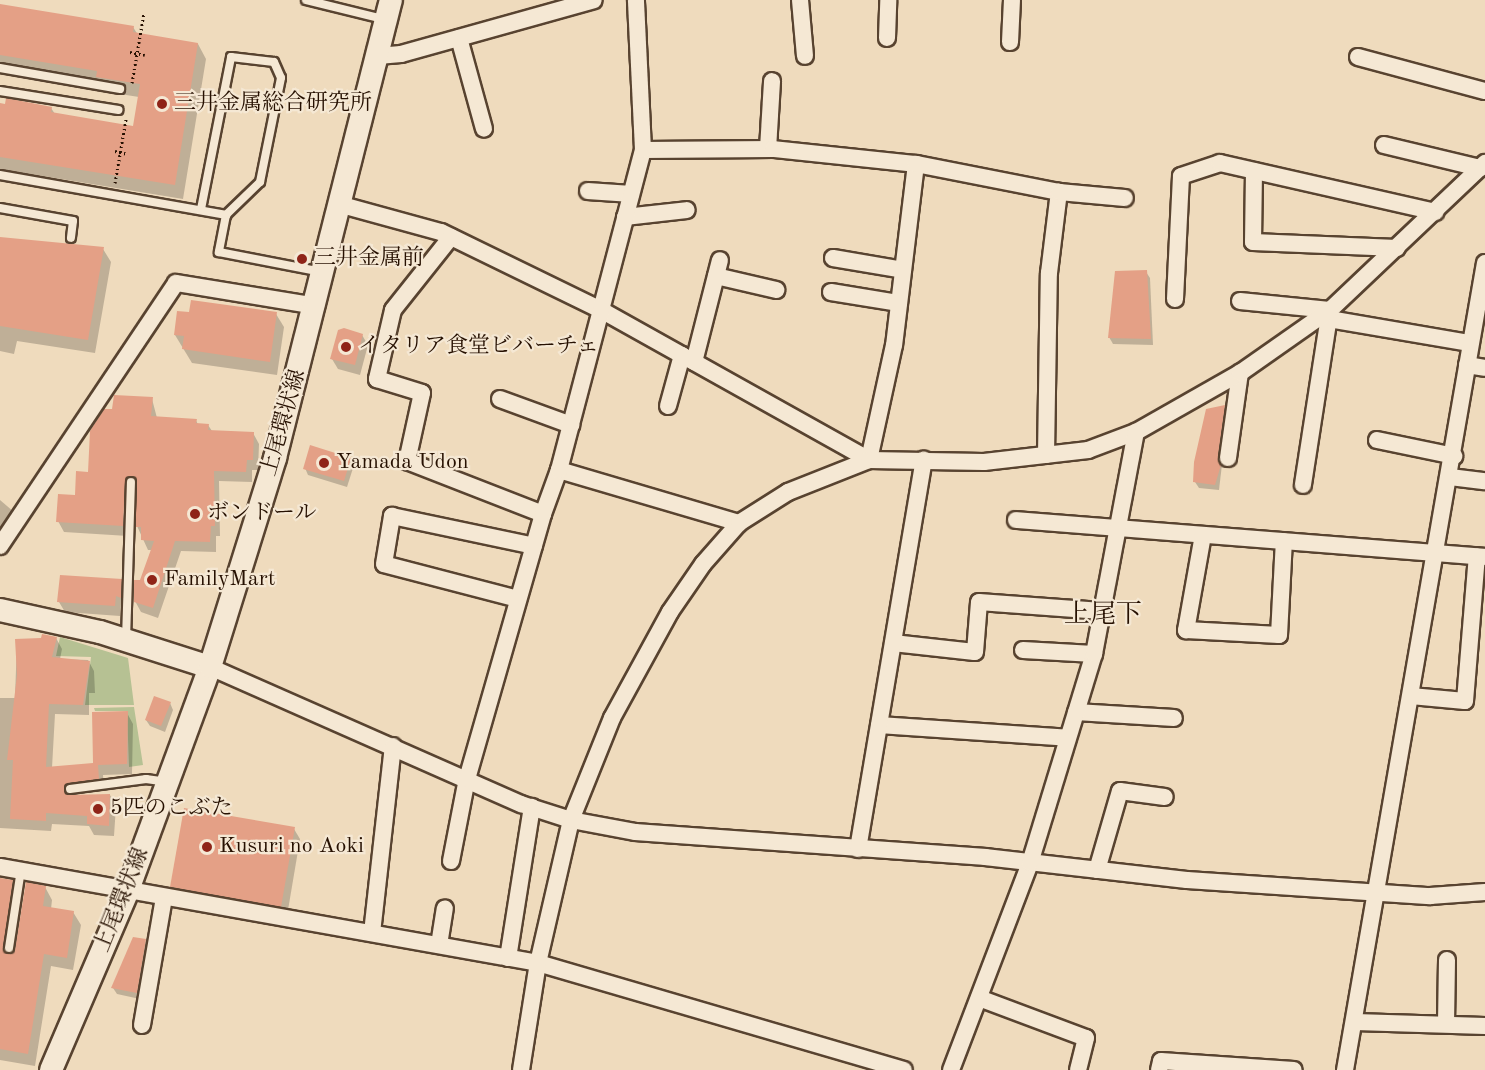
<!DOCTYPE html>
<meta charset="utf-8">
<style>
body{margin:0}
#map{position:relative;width:1485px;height:1070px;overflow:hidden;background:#efdbbd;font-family:"Old Standard TT","Noto Serif JP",serif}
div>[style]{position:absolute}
.green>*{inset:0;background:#b6c193}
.shadow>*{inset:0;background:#0003}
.building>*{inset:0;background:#e4a086}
.path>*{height:3px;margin-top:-1.5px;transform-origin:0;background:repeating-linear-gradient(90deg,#261001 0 1.5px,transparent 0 4.5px)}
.roads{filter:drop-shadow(2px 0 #584330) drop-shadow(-2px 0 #584330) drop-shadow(0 2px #584330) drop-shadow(0 -2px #584330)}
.lane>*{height:8px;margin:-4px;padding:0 4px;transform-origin:4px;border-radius:4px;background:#f5e8d4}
.street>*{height:16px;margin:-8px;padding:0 8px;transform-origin:8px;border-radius:8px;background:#f5e8d4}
.secondary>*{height:22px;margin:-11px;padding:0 11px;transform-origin:11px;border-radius:11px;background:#f5e8d4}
.path-bridge>*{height:3px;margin-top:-1.5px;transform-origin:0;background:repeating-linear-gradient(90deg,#261001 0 1.5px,transparent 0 4.5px)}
.dots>*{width:16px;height:16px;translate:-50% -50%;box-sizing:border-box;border:3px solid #f5e8d4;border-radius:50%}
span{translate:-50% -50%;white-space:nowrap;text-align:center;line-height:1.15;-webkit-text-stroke:4.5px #f5e8d4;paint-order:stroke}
.poi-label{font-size:22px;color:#261001}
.left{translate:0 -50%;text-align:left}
.street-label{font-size:22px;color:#261001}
.quarter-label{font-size:26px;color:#261001}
</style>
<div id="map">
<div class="green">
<div style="clip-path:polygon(60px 637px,128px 658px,134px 705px,85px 705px,91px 657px,56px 656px)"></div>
<div style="clip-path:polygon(134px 707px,143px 765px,129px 767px,127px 711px,95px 711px,94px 708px)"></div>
</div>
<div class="shadow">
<div style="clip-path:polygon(0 5px,133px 27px,138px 35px,198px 44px,206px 59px,183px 199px,0 169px,0 105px,51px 108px,55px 114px,134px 128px,139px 97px,107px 92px,103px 85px,0 68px)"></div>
<div style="clip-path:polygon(0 239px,103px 249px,111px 262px,95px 353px,17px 341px,14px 354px,0 351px)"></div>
<div style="clip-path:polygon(1146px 272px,1150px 278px,1153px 345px,1113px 344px,1109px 337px)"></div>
<div style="clip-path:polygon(276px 314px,284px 327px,277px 375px,192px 363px,175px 335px)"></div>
<div style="clip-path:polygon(362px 335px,368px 345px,360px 375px,338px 369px,332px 359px)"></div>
<div style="clip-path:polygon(152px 399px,157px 418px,196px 420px,198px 425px,208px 425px,212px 431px,253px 433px,259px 444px,258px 470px,252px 470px,252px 482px,219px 481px,220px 536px,216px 536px,216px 552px,181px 551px,158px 618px,141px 612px,135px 601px,152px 550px,148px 550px,137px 526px,136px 484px,130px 492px,128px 536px,64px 532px,58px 521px,89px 474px,113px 411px)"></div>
<div style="clip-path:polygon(1224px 406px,1228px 413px,1219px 490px,1199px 488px,1195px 482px)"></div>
<div style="clip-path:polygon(350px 459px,354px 465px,347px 487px,308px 475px,305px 468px)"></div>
<div style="clip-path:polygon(0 500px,14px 512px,0 530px)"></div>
<div style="clip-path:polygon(121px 580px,126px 591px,126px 607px,121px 605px,120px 616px,65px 612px,59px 602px)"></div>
<div style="clip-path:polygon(56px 638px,62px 649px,60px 659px,88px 660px,94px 671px,95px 693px,89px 693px,89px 715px,55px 714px,52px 768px,95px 764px,127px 713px,133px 724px,132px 774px,103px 775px,104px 789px,71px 796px,110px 795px,116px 806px,114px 836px,94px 835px,89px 826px,52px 824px,51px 831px,0 828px,0 698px,15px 698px,17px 640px)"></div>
<div style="clip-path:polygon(170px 703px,173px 710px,165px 732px,150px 726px,146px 720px)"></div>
<div style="clip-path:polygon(294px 829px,300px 839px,287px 916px,178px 897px,172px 886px)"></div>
<div style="clip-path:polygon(0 879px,12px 881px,20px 894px,10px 954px,17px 950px,45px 887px,52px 900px,51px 909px,73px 912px,81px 925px,73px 970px,51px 966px,35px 1066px,0 1060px)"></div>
<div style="clip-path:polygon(145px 940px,149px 947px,140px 999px,117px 994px,113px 988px)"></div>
</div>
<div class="building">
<div style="clip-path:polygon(0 4px,134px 26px,133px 32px,198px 43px,175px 185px,0 157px,0 103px,5px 104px,6px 98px,52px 107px,51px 112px,133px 126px,140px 84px,96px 77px,97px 71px,0 55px)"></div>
<div style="clip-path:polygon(0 237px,104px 247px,88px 340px,0 326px)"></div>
<div style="clip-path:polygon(1147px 270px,1151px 339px,1108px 338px,1115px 271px)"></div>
<div style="clip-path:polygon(191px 300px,277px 312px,270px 362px,182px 349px,184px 336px,174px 335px,177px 311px,189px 312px)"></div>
<div style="clip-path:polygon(344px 328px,363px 334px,355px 365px,330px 359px,338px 330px)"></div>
<div style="clip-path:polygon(114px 395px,153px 397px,151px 416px,197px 419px,196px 423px,209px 424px,208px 430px,254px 432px,253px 460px,247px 460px,246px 472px,214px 471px,215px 526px,211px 526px,210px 542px,175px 541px,153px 608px,134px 602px,134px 580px,140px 580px,154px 541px,141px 540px,141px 527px,136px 527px,135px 477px,129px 476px,125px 481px,123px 526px,56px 522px,58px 494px,75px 495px,76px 471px,88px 472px,90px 431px,104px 409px,112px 409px)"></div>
<div style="clip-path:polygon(1225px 405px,1218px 457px,1221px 465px,1215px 485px,1193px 482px,1194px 462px,1206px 409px)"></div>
<div style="clip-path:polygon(310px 445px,351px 458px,344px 481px,303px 469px)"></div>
<div style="clip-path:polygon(60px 575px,122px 579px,121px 598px,116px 596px,115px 606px,57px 602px)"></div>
<div style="clip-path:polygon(42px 634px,57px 637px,52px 657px,90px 661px,83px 705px,49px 704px,46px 767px,93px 763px,92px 712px,128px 711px,127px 764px,98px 765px,99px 779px,69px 783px,64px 787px,68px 795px,110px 794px,109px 826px,87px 824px,87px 816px,46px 813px,46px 821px,10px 819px,13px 760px,7px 760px,17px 675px,15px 639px,41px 638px)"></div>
<div style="clip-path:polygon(154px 696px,171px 702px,161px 726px,145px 720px)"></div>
<div style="clip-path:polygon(184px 808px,295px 827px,281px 907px,170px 887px)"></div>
<div style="clip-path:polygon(0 878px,13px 880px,3px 947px,6px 953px,15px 949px,26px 882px,46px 886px,43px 906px,74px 911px,67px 958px,44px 954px,28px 1054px,0 1049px)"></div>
<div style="clip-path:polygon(133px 937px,146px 939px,137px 993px,111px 988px)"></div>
</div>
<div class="path">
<div style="left:132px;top:83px;width:71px;rotate:-80.3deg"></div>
<div style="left:115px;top:183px;width:65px;rotate:-80.2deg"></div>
</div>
<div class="roads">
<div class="lane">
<div style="left:306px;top:0;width:79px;rotate:13.9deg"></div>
<div style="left:0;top:68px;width:122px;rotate:9.9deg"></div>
<div style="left:0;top:91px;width:120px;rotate:9.1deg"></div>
<div style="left:0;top:175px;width:230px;rotate:10deg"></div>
<div style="left:226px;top:215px;width:38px;rotate:101deg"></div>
<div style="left:219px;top:252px;width:105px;rotate:11deg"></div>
<div style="left:0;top:208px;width:74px;rotate:10.1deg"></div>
<div style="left:73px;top:221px;width:17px;rotate:97deg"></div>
<div style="left:201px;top:209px;width:155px;rotate:-78.8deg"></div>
<div style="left:231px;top:57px;width:43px;rotate:6.6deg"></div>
<div style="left:274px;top:62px;width:17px;rotate:66deg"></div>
<div style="left:281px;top:78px;width:106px;rotate:101.4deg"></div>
<div style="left:260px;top:182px;width:47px;rotate:135.9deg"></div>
<div style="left:126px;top:640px;width:158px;rotate:-88.2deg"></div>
<div style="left:70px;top:789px;width:77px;rotate:-7.5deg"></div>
<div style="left:146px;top:779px;width:22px;rotate:8deg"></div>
<div style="left:9px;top:948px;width:79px;rotate:-81.3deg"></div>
</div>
<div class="street">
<div style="left:800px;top:0;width:56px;rotate:84.9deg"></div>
<div style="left:459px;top:38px;width:94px;rotate:74.6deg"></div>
<div style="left:887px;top:38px;width:38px;rotate:-88deg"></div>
<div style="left:1010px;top:42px;width:42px;rotate:-87.3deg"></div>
<div style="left:378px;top:56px;width:23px;rotate:-5deg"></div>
<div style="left:401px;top:54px;width:200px;rotate:-15.6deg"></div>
<div style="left:1358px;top:57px;width:131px;rotate:15deg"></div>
<div style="left:1384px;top:145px;width:99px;rotate:13.5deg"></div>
<div style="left:768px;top:149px;width:68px;rotate:-86.6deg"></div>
<div style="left:643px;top:150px;width:130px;rotate:-0.4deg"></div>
<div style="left:773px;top:149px;width:144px;rotate:6deg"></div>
<div style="left:916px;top:164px;width:182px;rotate:96.9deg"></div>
<div style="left:894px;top:345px;width:118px;rotate:102.3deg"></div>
<div style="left:916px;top:164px;width:146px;rotate:11.1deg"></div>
<div style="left:1254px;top:171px;width:71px;rotate:90.8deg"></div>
<div style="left:1253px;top:242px;width:144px;rotate:2.4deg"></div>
<div style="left:588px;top:191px;width:43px;rotate:4deg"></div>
<div style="left:342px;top:205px;width:103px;rotate:15.3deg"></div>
<div style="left:441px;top:232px;width:178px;rotate:26deg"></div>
<div style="left:601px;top:310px;width:307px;rotate:29.2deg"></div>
<div style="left:625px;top:217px;width:62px;rotate:-6.4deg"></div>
<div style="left:451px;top:237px;width:93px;rotate:128.5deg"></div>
<div style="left:393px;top:310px;width:71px;rotate:103.1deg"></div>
<div style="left:377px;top:379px;width:47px;rotate:17.3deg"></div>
<div style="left:422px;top:393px;width:70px;rotate:102.4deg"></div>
<div style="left:407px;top:461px;width:146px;rotate:21.3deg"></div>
<div style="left:833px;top:258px;width:71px;rotate:9.7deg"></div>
<div style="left:716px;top:276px;width:62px;rotate:13.1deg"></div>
<div style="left:831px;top:292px;width:69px;rotate:9.2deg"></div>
<div style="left:1175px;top:299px;width:123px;rotate:-87.2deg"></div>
<div style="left:1181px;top:176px;width:41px;rotate:-18.4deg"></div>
<div style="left:1220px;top:163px;width:221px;rotate:12.8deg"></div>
<div style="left:1240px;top:301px;width:90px;rotate:5.7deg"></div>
<div style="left:1330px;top:310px;width:177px;rotate:98.8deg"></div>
<div style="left:1329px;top:319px;width:143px;rotate:9.7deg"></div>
<div style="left:694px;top:362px;width:105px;rotate:-75.7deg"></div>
<div style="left:1467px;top:365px;width:18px;rotate:9deg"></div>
<div style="left:500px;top:399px;width:76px;rotate:20.1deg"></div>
<div style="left:668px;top:406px;width:53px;rotate:-74.6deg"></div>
<div style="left:1377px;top:440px;width:79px;rotate:11.7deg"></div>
<div style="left:1046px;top:455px;width:182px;rotate:-89.1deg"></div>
<div style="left:1049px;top:273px;width:82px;rotate:-83deg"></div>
<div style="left:1059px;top:192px;width:66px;rotate:5.2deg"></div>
<div style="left:1228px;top:458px;width:86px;rotate:-82deg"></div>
<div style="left:559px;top:470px;width:188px;rotate:16.4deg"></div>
<div style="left:1450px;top:477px;width:35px;rotate:7deg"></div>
<div style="left:1016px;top:520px;width:470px;rotate:4.5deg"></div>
<div style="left:1203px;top:535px;width:97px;rotate:100.1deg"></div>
<div style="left:1186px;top:630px;width:93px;rotate:3.1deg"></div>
<div style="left:1279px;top:635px;width:94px;rotate:-87deg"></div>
<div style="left:0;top:546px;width:316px;rotate:-56.2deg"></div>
<div style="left:176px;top:283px;width:142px;rotate:9.3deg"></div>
<div style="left:518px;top:599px;width:138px;rotate:-165.4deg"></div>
<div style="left:384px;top:564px;width:49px;rotate:-80.5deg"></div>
<div style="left:392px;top:516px;width:145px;rotate:11.9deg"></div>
<div style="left:893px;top:643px;width:82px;rotate:6.3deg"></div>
<div style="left:975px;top:652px;width:50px;rotate:-85.4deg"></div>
<div style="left:979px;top:602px;width:123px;rotate:4.2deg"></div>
<div style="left:1023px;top:650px;width:71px;rotate:3.2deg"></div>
<div style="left:210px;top:667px;width:340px;rotate:23.8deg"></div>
<div style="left:521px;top:804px;width:52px;rotate:17.7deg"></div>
<div style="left:571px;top:820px;width:66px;rotate:10.5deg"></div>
<div style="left:636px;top:832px;width:350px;rotate:4.1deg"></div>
<div style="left:985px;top:857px;width:203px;rotate:6.5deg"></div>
<div style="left:1187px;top:880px;width:244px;rotate:3.8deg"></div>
<div style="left:1430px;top:896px;width:55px;rotate:-4.2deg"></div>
<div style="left:1411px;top:696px;width:54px;rotate:5.3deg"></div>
<div style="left:1465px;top:701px;width:145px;rotate:-85.3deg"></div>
<div style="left:1076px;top:712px;width:98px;rotate:3.5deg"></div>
<div style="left:879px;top:725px;width:189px;rotate:3.9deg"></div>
<div style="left:858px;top:849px;width:395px;rotate:-80.4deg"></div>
<div style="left:451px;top:861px;width:84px;rotate:-79deg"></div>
<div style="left:467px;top:779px;width:276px;rotate:-74deg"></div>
<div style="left:543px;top:514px;width:47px;rotate:-70deg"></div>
<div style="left:559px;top:470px;width:331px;rotate:-75.3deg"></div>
<div style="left:643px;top:150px;width:150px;rotate:-92.7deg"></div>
<div style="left:0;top:867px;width:546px;rotate:10.12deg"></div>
<div style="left:538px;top:963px;width:381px;rotate:16.3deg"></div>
<div style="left:1097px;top:870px;width:82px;rotate:-73.8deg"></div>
<div style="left:1120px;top:791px;width:45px;rotate:7.6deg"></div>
<div style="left:372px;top:933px;width:188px;rotate:-83.6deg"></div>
<div style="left:439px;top:945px;width:37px;rotate:-81deg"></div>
<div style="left:508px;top:958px;width:153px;rotate:-81deg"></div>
<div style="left:979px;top:998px;width:114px;rotate:20.5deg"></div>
<div style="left:1086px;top:1038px;width:33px;rotate:104deg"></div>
<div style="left:1355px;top:1022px;width:130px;rotate:1.8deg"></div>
<div style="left:1446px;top:1024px;width:64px;rotate:-89.1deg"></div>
<div style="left:142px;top:1025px;width:129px;rotate:-80.2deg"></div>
<div style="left:521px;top:1070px;width:108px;rotate:-81deg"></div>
<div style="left:538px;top:963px;width:147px;rotate:-77deg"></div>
<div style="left:571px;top:820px;width:110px;rotate:-68.1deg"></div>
<div style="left:612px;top:718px;width:121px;rotate:-61.3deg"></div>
<div style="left:670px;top:612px;width:58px;rotate:-55.5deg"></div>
<div style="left:703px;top:564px;width:55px;rotate:-48.7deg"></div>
<div style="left:739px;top:523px;width:58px;rotate:-32.3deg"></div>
<div style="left:788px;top:492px;width:87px;rotate:-21.6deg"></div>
<div style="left:869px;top:460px;width:115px;rotate:1deg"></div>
<div style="left:984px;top:462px;width:105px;rotate:-6.6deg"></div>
<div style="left:1088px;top:450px;width:51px;rotate:-20.6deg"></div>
<div style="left:1136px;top:432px;width:120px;rotate:-29.6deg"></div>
<div style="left:1240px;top:373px;width:110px;rotate:-35deg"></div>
<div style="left:1330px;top:310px;width:214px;rotate:-43.5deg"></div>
<div style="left:951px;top:1070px;width:222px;rotate:-69.1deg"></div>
<div style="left:1030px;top:863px;width:219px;rotate:-73deg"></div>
<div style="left:1094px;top:654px;width:226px;rotate:-79.3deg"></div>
<div style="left:1159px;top:1070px;width:9px;rotate:-77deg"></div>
<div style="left:1161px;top:1061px;width:133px;rotate:3.9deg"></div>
<div style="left:1345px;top:1070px;width:819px;rotate:-80.16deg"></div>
</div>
<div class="secondary">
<div style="left:0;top:610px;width:102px;rotate:12.4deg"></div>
<div style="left:100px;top:632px;width:115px;rotate:17.7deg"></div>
<div style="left:51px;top:1070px;width:196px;rotate:-66.8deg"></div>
<div style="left:128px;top:890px;width:238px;rotate:-69.8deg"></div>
<div style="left:210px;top:667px;width:219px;rotate:-72.7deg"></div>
<div style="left:275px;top:458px;width:472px;rotate:-75.8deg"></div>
</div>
</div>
<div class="path-bridge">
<div style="left:130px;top:52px;width:15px;rotate:11deg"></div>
<div style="left:115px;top:151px;width:13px;rotate:13deg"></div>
</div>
<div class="dots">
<div style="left:162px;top:104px;background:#8f2418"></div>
<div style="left:302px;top:259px;background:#8f2418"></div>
<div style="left:346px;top:347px;background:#8f2418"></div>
<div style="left:324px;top:463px;background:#8f2418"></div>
<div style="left:195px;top:514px;background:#8f2418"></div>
<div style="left:152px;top:580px;background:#8f2418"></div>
<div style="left:98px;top:809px;background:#8f2418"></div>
<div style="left:207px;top:847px;background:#8f2418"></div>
</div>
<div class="poi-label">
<span class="left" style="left:174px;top:104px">三井金属総合研究所</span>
<span class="left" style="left:314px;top:259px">三井金属前</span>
<span class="left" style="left:358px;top:347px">イタリア食堂ビバーチェ</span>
<span class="left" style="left:336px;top:463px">Yamada Udon</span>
<span class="left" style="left:207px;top:514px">ボンドール</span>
<span class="left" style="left:164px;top:580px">FamilyMart</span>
<span class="left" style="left:110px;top:809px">5匹のこぶた</span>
<span class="left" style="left:219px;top:847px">Kusuri no Aoki</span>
</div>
<div class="street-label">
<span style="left:284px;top:423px;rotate:-74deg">上尾環状線</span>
<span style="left:122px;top:900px;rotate:-68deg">上尾環状線</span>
</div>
<div class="quarter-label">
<span style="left:1103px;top:616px">上尾下</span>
</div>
</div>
